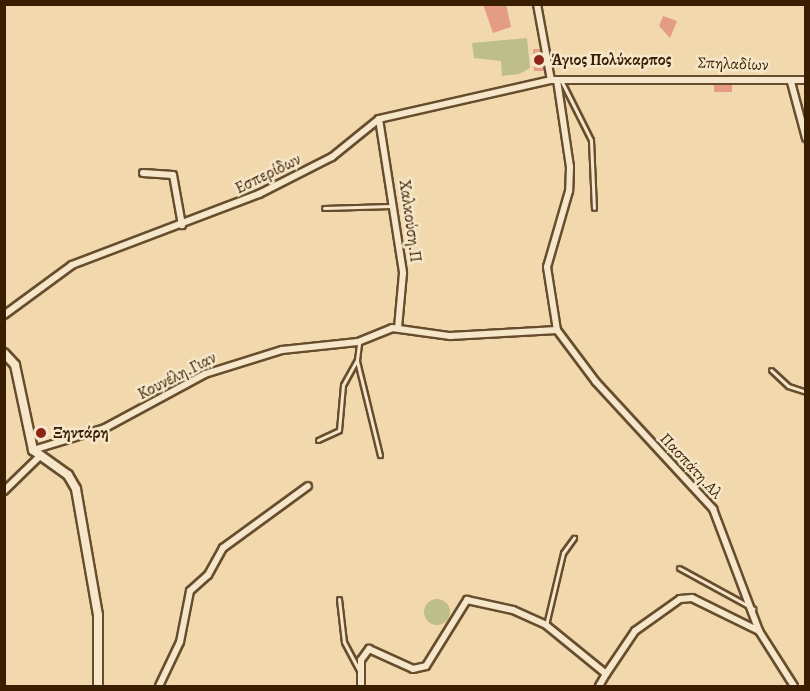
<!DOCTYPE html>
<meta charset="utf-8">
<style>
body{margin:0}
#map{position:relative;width:810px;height:691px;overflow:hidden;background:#f1d9ad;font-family:Alegreya,serif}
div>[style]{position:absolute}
.green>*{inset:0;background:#bdbe88}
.round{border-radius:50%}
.building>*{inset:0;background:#e59c84}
.roads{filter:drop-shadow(2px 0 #674d2d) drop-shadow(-2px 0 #674d2d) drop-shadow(0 2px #674d2d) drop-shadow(0 -2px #674d2d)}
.lane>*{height:3px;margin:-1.5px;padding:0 1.5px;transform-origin:1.5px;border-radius:1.5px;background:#f6e6ca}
.street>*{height:6px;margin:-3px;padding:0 3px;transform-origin:3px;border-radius:3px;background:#f6e6ca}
.secondary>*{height:8px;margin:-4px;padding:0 4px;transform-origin:4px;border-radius:4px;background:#f6e6ca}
.dots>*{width:16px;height:16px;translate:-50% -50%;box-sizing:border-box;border:3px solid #f6e6ca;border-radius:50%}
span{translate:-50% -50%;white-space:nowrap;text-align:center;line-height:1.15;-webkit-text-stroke:5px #f6e6ca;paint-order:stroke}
.poi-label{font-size:16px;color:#391e02;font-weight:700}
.left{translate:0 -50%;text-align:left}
.street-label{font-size:16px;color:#391e02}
.frame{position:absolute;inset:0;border:6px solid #391e02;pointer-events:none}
</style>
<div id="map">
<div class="green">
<div style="clip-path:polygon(527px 38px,530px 68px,519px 74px,502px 76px,501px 61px,474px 58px,472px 43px)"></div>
<div class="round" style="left:424px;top:599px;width:26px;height:26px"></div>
</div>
<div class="building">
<div style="clip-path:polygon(483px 4px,506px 4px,511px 27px,493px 33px)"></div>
<div style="clip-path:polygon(663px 16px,677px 21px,670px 38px,659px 26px)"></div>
<div style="clip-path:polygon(533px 49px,540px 49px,544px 71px,534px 71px)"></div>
<div style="clip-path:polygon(714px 85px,732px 85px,732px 92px,714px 92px)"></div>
</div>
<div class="roads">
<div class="lane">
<div style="left:562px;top:82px;width:65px;rotate:63.4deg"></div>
<div style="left:591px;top:140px;width:68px;rotate:87.5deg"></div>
<div style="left:324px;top:208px;width:67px;rotate:-1.7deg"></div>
<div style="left:357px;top:361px;width:97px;rotate:76.3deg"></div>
<div style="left:771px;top:370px;width:23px;rotate:43deg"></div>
<div style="left:788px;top:386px;width:19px;rotate:18deg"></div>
<div style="left:318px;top:440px;width:23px;rotate:-25deg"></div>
<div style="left:339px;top:430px;width:45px;rotate:-84.9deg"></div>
<div style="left:343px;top:385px;width:29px;rotate:-61deg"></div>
<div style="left:357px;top:360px;width:17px;rotate:-83deg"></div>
<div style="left:679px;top:568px;width:85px;rotate:28.7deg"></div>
<div style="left:339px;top:599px;width:43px;rotate:83.4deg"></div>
<div style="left:344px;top:642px;width:32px;rotate:62deg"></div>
<div style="left:546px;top:625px;width:74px;rotate:-76.7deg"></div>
<div style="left:563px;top:553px;width:19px;rotate:-54deg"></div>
</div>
<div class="street">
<div style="left:537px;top:4px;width:77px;rotate:79.6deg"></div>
<div style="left:557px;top:80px;width:88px;rotate:81.5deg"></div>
<div style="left:570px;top:167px;width:24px;rotate:92deg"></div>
<div style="left:569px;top:191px;width:79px;rotate:106.1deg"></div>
<div style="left:547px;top:267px;width:64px;rotate:81deg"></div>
<div style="left:791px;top:82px;width:58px;rotate:75deg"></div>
<div style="left:379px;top:119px;width:156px;rotate:81.1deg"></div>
<div style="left:403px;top:273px;width:55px;rotate:95.2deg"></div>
<div style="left:143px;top:173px;width:30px;rotate:4deg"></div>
<div style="left:173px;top:175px;width:51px;rotate:79.8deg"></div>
<div style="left:4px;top:315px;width:84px;rotate:-36.3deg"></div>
<div style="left:72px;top:265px;width:200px;rotate:-20.8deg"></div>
<div style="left:259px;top:194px;width:82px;rotate:-26.9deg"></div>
<div style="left:332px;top:157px;width:60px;rotate:-39deg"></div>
<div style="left:379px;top:119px;width:176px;rotate:-12.8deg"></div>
<div style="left:551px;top:80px;width:255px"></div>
<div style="left:33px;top:450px;width:75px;rotate:-17deg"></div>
<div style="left:105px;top:428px;width:114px;rotate:-28.4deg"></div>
<div style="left:205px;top:374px;width:81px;rotate:-17.3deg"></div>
<div style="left:282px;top:350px;width:76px;rotate:-6deg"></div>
<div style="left:358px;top:342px;width:37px;rotate:-22deg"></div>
<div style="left:392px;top:328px;width:59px;rotate:7.9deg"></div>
<div style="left:450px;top:336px;width:107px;rotate:-3.2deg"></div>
<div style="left:557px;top:330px;width:65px;rotate:53.1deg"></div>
<div style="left:596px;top:382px;width:173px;rotate:47.3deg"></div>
<div style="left:713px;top:509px;width:130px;rotate:69.3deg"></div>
<div style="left:759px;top:631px;width:65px;rotate:57.5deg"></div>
<div style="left:4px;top:491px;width:50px;rotate:-44.2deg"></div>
<div style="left:159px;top:686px;width:49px;rotate:-64.5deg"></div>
<div style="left:180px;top:642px;width:52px;rotate:-78.9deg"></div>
<div style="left:190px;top:591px;width:24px;rotate:-42deg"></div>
<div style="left:208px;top:575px;width:31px;rotate:-61deg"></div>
<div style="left:223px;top:548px;width:105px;rotate:-36.1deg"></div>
<div style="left:361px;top:686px;width:26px;rotate:-90deg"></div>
<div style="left:361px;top:660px;width:14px;rotate:-54deg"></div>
<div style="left:369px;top:649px;width:48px;rotate:24.4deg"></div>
<div style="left:413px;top:669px;width:13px;rotate:-13deg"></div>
<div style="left:426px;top:666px;width:78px;rotate:-58.2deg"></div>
<div style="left:467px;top:600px;width:47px;rotate:12.3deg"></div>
<div style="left:513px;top:610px;width:36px;rotate:24deg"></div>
<div style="left:546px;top:625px;width:77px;rotate:39.2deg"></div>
<div style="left:606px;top:674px;width:52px;rotate:-56deg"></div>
<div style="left:635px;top:631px;width:55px;rotate:-35.4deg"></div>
<div style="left:680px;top:599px;width:12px;rotate:-5deg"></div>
<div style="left:692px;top:598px;width:75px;rotate:26.2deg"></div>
<div style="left:599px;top:686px;width:14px;rotate:-60deg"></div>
</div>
<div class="secondary">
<div style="left:4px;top:353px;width:16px;rotate:47deg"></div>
<div style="left:15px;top:365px;width:87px;rotate:78deg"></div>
<div style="left:33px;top:450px;width:43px;rotate:35.5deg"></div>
<div style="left:68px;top:475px;width:16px;rotate:60deg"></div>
<div style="left:76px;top:489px;width:128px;rotate:80.1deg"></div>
<div style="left:98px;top:615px;width:71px;rotate:90deg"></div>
</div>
</div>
<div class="dots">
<div style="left:539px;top:60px;background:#8f2418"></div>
<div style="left:41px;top:433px;background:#8f2418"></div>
</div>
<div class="poi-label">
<span class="left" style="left:551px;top:60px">Άγιος Πολύκαρπος</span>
<span class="left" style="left:53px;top:433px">Ξηντάρη</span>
</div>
<div class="street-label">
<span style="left:733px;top:64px;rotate:2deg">Σπηλαδίων</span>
<span style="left:268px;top:174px;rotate:-26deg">Εσπερίδων</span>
<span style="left:410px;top:221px;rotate:82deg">Χαλκούση.Π</span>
<span style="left:177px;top:376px;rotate:-27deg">Κουνέλη.Γιαν</span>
<span style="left:691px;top:466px;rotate:47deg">Πασπάτη.Αλ</span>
</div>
<div class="frame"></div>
</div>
